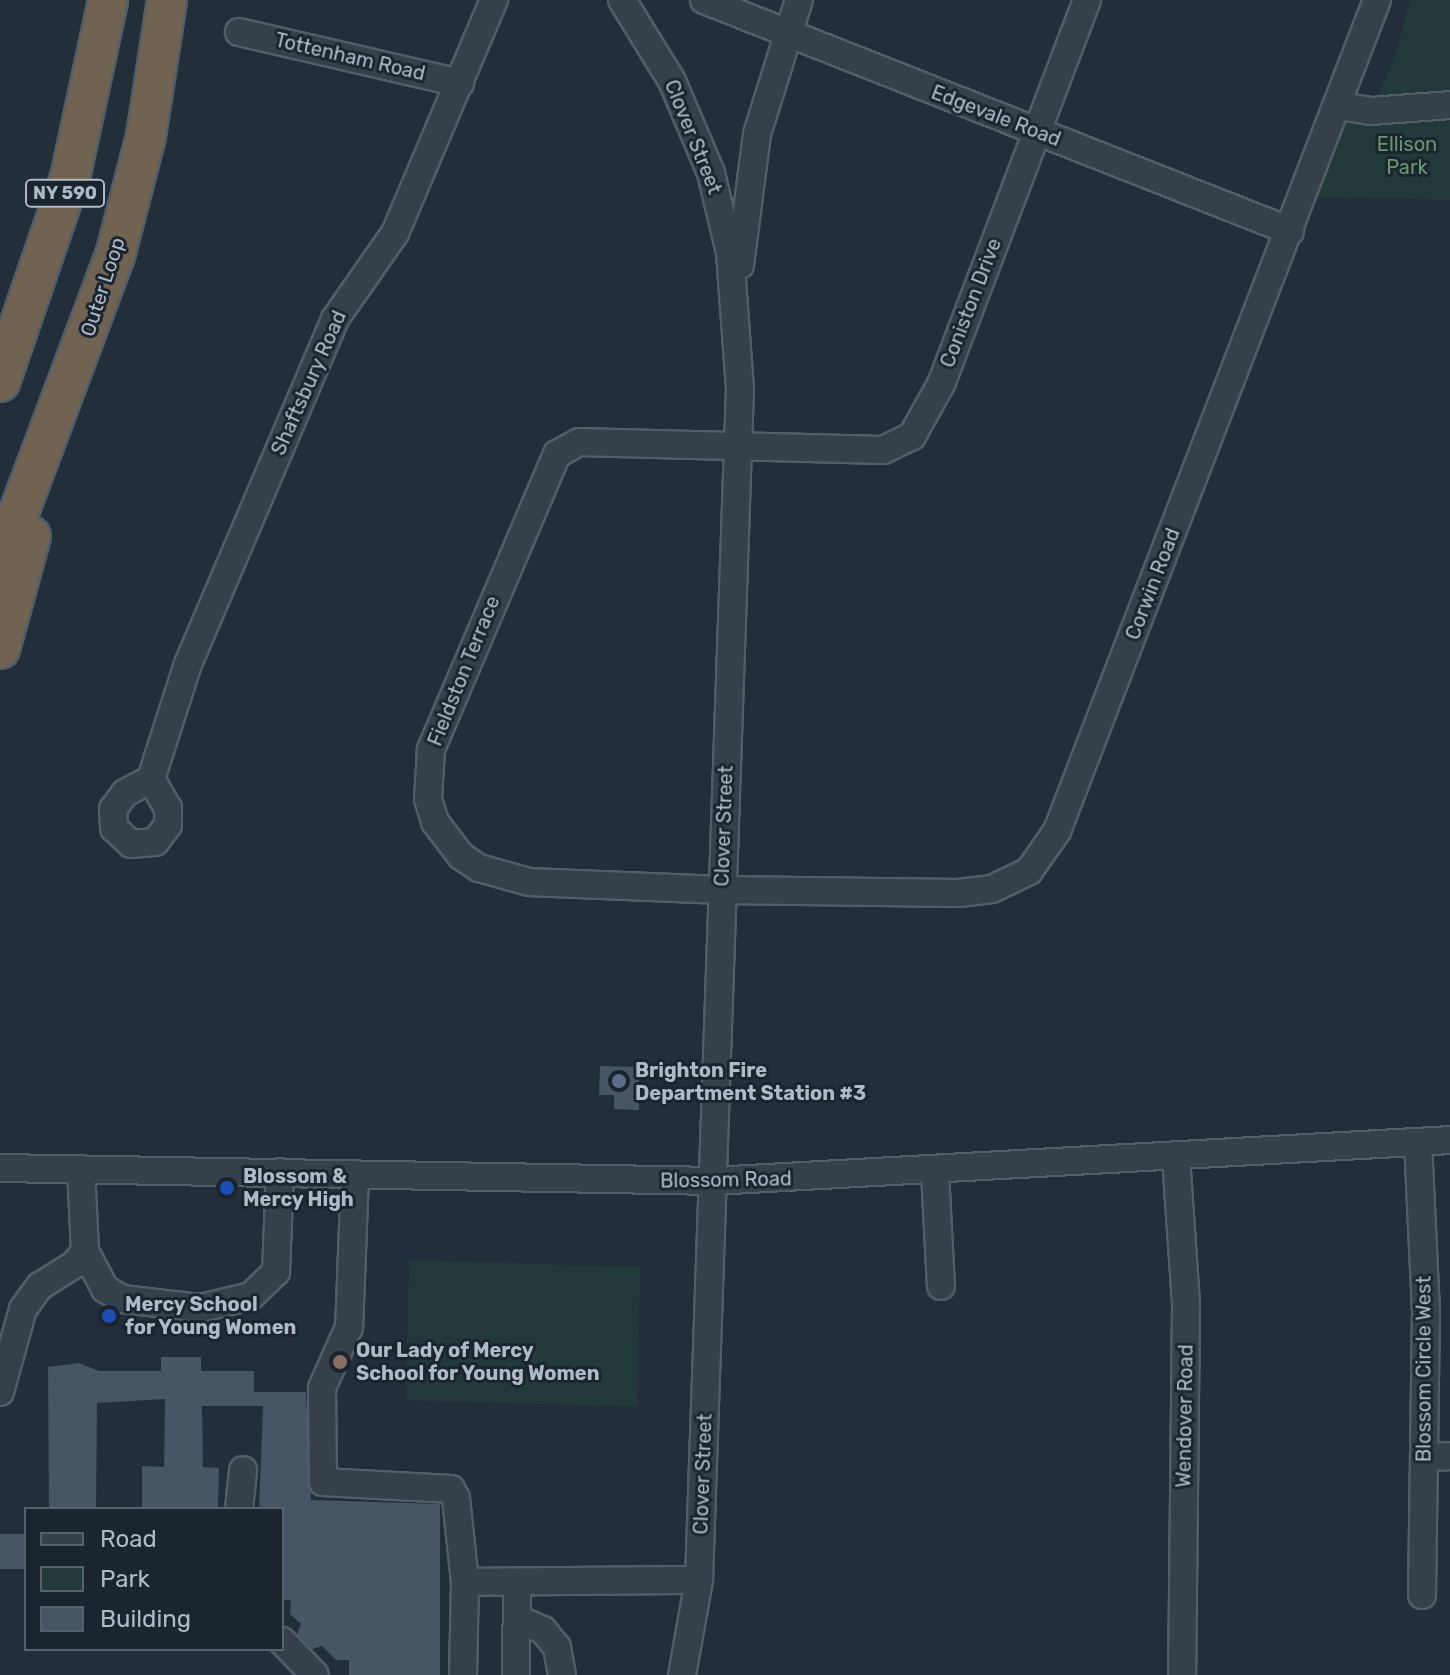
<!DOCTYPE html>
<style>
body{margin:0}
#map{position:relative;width:1450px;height:1675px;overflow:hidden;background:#222e3a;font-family:Rubik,sans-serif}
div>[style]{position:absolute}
.green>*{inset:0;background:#233a3b}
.building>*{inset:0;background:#475564}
.roads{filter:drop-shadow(2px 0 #535d68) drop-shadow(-2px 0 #535d68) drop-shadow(0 2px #535d68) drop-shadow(0 -2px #535d68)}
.minor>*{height:26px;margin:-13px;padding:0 13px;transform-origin:13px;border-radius:13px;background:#35404b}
.highway>*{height:38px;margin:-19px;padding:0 19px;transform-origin:19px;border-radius:19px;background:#716352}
.dots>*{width:22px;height:22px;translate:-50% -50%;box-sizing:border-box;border:4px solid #1b252f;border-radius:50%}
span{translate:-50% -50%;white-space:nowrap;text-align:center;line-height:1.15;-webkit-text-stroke:6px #1b252f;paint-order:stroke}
.shield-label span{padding:2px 6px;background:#1b252f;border:2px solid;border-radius:6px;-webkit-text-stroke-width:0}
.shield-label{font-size:18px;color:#b0bac7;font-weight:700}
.street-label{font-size:20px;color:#b0bac7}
.park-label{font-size:20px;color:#67986f}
.poi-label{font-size:20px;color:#b0bac7;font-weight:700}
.left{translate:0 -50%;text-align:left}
.legend{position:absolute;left:24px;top:1507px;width:260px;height:144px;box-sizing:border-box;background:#1b252f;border:2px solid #57616c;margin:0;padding:10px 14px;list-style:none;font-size:24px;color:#b0bac7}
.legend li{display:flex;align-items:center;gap:16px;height:40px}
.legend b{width:40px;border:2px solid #57616c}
</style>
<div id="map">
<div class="green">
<div style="clip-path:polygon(1410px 0,1450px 0,1450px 98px,1374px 104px,1395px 57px)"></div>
<div style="clip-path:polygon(1450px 112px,1450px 200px,1316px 197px,1347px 120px)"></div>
<div style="clip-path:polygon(409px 1260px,640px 1267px,638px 1407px,406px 1400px)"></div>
</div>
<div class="building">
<div style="clip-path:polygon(600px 1066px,639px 1067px,639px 1110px,614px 1109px,614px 1095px,599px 1095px)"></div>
<div style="clip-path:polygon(161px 1357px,201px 1357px,201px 1371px,254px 1371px,254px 1392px,306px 1392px,311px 1500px,440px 1504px,440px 1675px,349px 1675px,349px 1660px,336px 1660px,322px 1646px,312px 1649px,297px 1634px,301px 1624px,290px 1614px,291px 1600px,282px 1600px,282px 1509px,259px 1509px,263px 1406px,202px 1406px,203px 1467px,219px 1468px,218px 1509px,142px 1509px,142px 1466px,164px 1467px,165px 1399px,97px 1403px,96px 1509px,49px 1509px,48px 1367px,79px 1363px,99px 1371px,161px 1371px)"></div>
<div style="clip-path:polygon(0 1534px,26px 1534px,26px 1569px,0 1569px)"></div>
</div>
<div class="roads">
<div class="minor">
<div style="left:622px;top:0;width:95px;rotate:58.3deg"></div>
<div style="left:672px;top:81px;width:100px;rotate:67deg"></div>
<div style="left:711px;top:173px;width:82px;rotate:76.6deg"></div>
<div style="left:730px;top:253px;width:135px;rotate:85.8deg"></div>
<div style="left:740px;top:388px;width:1193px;rotate:91.97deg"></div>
<div style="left:699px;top:1580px;width:97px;rotate:100.1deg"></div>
<div style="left:704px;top:0;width:630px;rotate:21.51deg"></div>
<div style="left:1087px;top:0;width:411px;rotate:110.8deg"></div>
<div style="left:941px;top:384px;width:60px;rotate:119.1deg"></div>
<div style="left:912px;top:436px;width:32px;rotate:154deg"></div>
<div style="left:883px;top:450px;width:304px;rotate:-178.5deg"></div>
<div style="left:579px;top:442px;width:25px;rotate:151deg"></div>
<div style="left:557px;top:454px;width:322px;rotate:113.1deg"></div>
<div style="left:431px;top:750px;width:49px;rotate:93.5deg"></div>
<div style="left:428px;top:799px;width:24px;rotate:73deg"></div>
<div style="left:435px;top:822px;width:43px;rotate:52.6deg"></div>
<div style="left:461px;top:856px;width:22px;rotate:34deg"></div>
<div style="left:479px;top:868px;width:52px;rotate:15.6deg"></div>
<div style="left:529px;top:882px;width:193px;rotate:2.4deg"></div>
<div style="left:722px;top:890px;width:237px;rotate:0.7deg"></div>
<div style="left:959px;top:893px;width:33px;rotate:-7deg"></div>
<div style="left:992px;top:889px;width:41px;rotate:-25.9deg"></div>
<div style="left:1029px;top:871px;width:49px;rotate:-55deg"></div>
<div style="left:1057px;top:831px;width:890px;rotate:-68.94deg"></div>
<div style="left:239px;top:32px;width:227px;rotate:13deg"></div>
<div style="left:1340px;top:106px;width:31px;rotate:9deg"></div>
<div style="left:1371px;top:111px;width:79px;rotate:-4.3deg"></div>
<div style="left:740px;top:265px;width:132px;rotate:-82.6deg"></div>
<div style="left:757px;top:134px;width:140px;rotate:-72.6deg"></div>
<div style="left:151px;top:779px;width:121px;rotate:-72.2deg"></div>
<div style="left:188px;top:664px;width:375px;rotate:-66.9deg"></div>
<div style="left:335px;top:319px;width:105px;rotate:-55.1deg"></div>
<div style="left:395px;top:233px;width:253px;rotate:-67deg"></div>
<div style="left:151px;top:779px;width:34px;rotate:60deg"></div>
<div style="left:168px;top:808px;width:17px;rotate:90deg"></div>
<div style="left:168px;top:825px;width:21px;rotate:127deg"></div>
<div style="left:155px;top:842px;width:24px;rotate:175deg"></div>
<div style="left:131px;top:844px;width:23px;rotate:-137deg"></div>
<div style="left:114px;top:828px;width:19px;rotate:-93deg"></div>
<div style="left:113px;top:809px;width:20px;rotate:-53deg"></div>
<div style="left:125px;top:793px;width:30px;rotate:-28deg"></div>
<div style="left:1418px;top:1142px;width:168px;rotate:87.3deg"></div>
<div style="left:1426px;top:1310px;width:285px;rotate:90.8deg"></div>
<div style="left:1176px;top:1157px;width:148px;rotate:86.1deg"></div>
<div style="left:1186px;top:1305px;width:370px;rotate:90.6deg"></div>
<div style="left:0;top:1168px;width:713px;rotate:1.04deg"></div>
<div style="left:713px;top:1181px;width:738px;rotate:-3.18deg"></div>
<div style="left:81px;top:1169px;width:82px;rotate:87.2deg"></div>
<div style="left:85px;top:1251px;width:43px;rotate:62.2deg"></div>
<div style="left:105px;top:1289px;width:20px;rotate:30deg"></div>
<div style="left:122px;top:1299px;width:80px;rotate:6.5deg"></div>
<div style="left:201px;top:1308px;width:51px;rotate:-13.5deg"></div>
<div style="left:251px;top:1296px;width:35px;rotate:-44deg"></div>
<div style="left:276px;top:1272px;width:100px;rotate:-87.7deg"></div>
<div style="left:935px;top:1172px;width:114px;rotate:87deg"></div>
<div style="left:355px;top:1174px;width:153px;rotate:92.2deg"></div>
<div style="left:349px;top:1327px;width:67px;rotate:113.9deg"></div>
<div style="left:322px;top:1388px;width:94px;rotate:89.4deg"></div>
<div style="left:323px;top:1482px;width:128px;rotate:3.1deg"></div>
<div style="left:451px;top:1489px;width:10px;rotate:61deg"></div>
<div style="left:456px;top:1498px;width:84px;rotate:83.9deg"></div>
<div style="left:465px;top:1582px;width:93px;rotate:91.2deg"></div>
<div style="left:0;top:1392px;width:86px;rotate:-74.5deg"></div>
<div style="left:23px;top:1309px;width:29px;rotate:-54deg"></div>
<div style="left:40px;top:1286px;width:41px;rotate:-32.2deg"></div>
<div style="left:75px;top:1264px;width:16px;rotate:-52deg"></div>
<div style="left:1424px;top:1457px;width:26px;rotate:-2deg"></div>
<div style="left:239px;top:1509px;width:39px;rotate:-84deg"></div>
<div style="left:465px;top:1582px;width:234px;rotate:-0.5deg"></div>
<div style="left:517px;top:1619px;width:28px;rotate:23deg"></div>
<div style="left:543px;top:1630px;width:22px;rotate:51deg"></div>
<div style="left:557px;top:1647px;width:28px;rotate:80deg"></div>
<div style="left:282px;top:1641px;width:47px;rotate:45.9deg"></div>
<div style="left:516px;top:1675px;width:93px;rotate:-89.4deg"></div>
</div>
<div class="highway">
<div style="left:0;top:382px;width:216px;rotate:-71.1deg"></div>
<div style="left:70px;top:178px;width:182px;rotate:-77.9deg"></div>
<div style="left:0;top:563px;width:328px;rotate:-69.5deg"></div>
<div style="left:115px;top:256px;width:124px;rotate:-75.5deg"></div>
<div style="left:146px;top:136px;width:138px;rotate:-81.2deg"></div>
<div style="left:0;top:649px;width:117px;rotate:-74.7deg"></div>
</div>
</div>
<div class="dots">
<div style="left:619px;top:1081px;background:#5c6f8a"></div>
<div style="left:227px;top:1188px;background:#1a4fb4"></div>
<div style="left:109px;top:1316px;background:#1a4fb4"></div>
<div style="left:340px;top:1362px;background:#8d6e63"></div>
</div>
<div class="shield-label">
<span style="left:65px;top:193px">NY 590</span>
</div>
<div class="street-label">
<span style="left:350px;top:57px;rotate:13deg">Tottenham Road</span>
<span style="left:996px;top:116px;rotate:21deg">Edgevale Road</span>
<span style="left:693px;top:137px;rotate:68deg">Clover Street</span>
<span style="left:103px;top:287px;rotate:-72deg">Outer Loop</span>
<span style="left:971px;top:303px;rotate:-69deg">Coniston Drive</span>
<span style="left:309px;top:383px;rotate:-66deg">Shaftsbury Road</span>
<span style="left:1153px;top:584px;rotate:-69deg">Corwin Road</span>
<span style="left:464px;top:671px;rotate:-68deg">Fieldston Terrace</span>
<span style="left:724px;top:826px;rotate:-88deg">Clover Street</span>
<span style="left:726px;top:1180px;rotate:-1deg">Blossom Road</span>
<span style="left:1424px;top:1369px;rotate:-90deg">Blossom Circle West</span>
<span style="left:1185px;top:1416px;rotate:-89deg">Wendover Road</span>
<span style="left:703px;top:1474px;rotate:-88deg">Clover Street</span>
</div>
<div class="park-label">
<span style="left:1407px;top:156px">Ellison<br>Park</span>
</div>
<div class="poi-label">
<span class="left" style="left:635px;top:1082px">Brighton Fire<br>Department Station #3</span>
<span class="left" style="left:243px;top:1188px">Blossom &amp;<br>Mercy High</span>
<span class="left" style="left:125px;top:1316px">Mercy School<br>for Young Women</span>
<span class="left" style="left:356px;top:1362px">Our Lady of Mercy<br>School for Young Women</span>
</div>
<ul class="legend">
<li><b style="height:10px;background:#35404b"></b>Road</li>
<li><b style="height:22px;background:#233a3b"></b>Park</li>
<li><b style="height:22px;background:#475564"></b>Building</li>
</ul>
</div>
